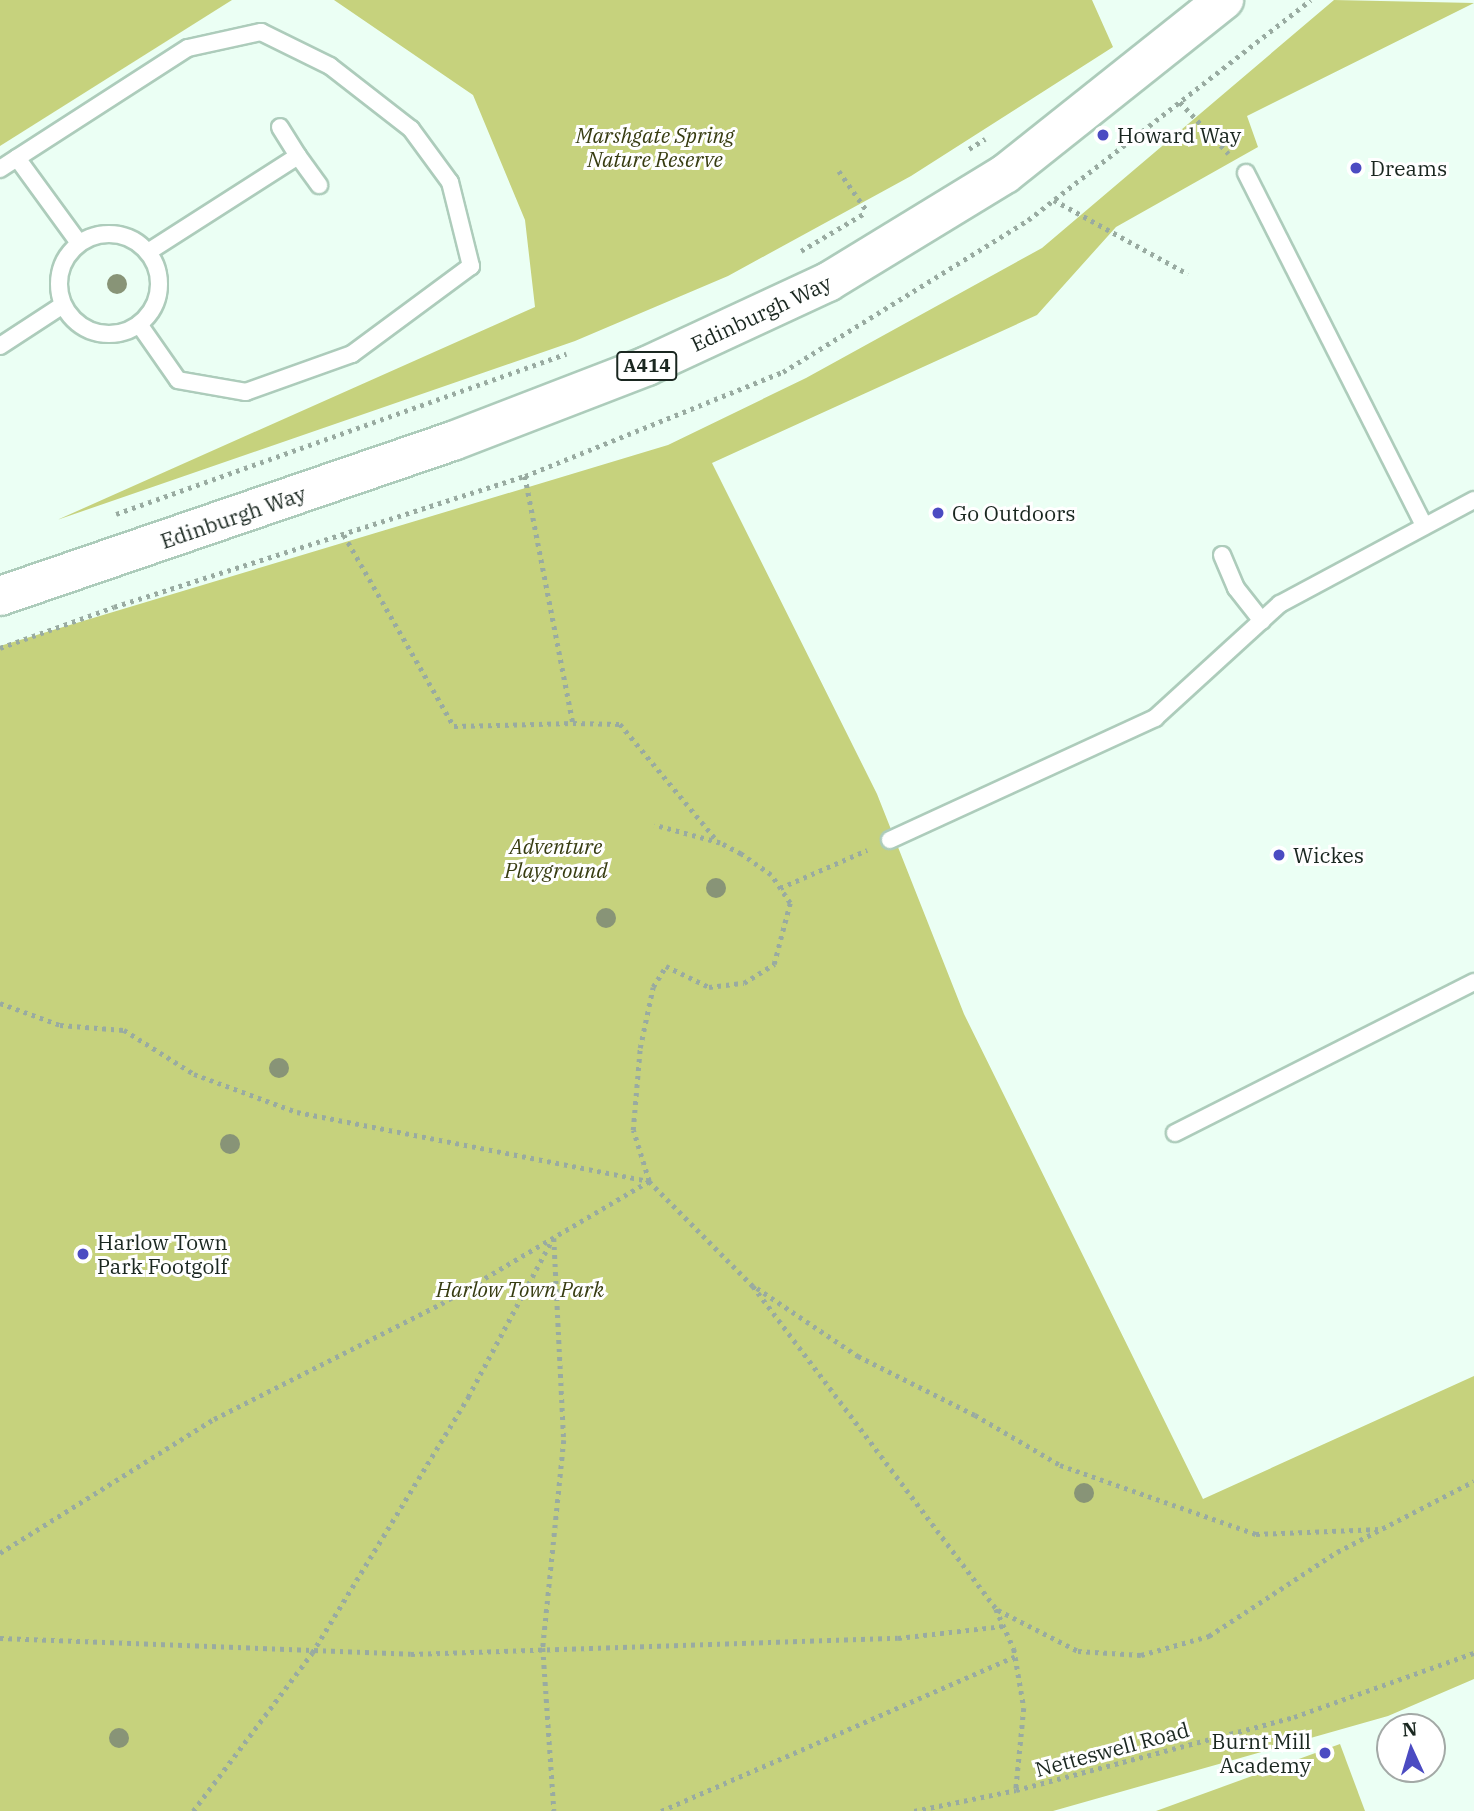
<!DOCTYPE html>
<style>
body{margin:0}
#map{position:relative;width:1474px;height:1811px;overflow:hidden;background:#ebfff4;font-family:"IBM Plex Serif",serif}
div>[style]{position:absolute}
.green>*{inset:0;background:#c6d27d}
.path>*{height:4.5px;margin-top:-2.25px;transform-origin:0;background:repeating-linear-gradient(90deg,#99aba1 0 3.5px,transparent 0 8.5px)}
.roads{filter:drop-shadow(2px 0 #adccbb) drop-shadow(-2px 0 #adccbb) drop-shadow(0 2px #adccbb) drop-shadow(0 -2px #adccbb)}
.lane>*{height:16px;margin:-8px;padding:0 8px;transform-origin:8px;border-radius:8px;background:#fff}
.lane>.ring{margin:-8px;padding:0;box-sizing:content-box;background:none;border:16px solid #fff;border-radius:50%}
.highway>*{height:38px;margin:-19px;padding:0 19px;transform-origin:19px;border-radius:19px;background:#fff}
.trees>*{width:20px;height:20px;margin:-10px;border-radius:50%;background:#889477}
.dots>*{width:19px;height:19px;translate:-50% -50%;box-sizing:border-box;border:4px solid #fff;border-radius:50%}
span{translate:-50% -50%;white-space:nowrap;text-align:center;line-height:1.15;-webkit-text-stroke:6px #fff;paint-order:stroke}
.shield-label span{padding:2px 5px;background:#fff;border:2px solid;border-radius:5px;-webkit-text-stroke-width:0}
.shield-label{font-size:19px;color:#1a2720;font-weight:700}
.park-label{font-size:21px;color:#373c11;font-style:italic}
.poi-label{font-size:21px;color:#1a2720}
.left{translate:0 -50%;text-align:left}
.right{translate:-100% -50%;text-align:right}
.street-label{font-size:21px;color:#1a2720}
.north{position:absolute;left:1376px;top:1713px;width:70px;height:70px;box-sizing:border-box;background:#fff;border:2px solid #a3a9a6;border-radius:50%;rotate:356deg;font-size:19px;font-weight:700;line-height:28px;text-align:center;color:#1a2720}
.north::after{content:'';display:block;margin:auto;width:24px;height:32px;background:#4b4bc2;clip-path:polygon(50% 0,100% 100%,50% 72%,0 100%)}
</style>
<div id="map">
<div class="green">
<div style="clip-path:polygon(0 0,232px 0,0 146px)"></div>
<div style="clip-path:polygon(334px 0,1092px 0,1113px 47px,911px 176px,728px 276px,575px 341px,57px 520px,535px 307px,525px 220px,473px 95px)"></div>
<div style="clip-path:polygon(1334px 0,1474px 3px,1247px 116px,1258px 147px,1116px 227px,1037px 315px,712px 463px,877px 794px,964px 1014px,1203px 1499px,1474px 1376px,1474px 1679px,1388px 1716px,1053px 1811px,0 1811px,0 646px,668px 445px,806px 378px,1042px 248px)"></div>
<div style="clip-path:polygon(1340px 1744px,1365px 1811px,1156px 1811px)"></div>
</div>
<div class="path">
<div style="left:1180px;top:102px;width:71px;rotate:46.7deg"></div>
<div style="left:969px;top:149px;width:19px;rotate:-32deg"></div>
<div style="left:839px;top:171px;width:49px;rotate:55deg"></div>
<div style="left:1054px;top:200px;width:153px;rotate:28.9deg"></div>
<div style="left:801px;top:251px;width:72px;rotate:-30.8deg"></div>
<div style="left:525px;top:476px;width:252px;rotate:79deg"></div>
<div style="left:573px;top:723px;width:47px;rotate:1.2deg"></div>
<div style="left:620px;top:724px;width:155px;rotate:50.2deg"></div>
<div style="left:116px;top:514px;width:478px;rotate:-19.6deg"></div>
<div style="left:344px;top:535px;width:220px;rotate:60.1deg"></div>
<div style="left:454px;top:726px;width:119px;rotate:-1.4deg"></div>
<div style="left:0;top:648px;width:121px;rotate:-19.8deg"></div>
<div style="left:114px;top:607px;width:431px;rotate:-17.7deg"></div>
<div style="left:525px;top:476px;width:278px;rotate:-22deg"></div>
<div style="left:783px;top:372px;width:288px;rotate:-31.8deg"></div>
<div style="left:1028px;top:220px;width:358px;rotate:-37.9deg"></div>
<div style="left:780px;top:888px;width:95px;rotate:-23.6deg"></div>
<div style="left:0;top:1003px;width:64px;rotate:20.1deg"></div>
<div style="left:60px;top:1025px;width:64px;rotate:4.5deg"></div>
<div style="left:124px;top:1030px;width:83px;rotate:32.2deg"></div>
<div style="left:194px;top:1074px;width:110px;rotate:20.3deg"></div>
<div style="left:297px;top:1112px;width:359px;rotate:11.1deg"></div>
<div style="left:649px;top:1181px;width:148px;rotate:45.3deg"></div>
<div style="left:753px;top:1286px;width:404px;rotate:53deg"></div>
<div style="left:996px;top:1609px;width:44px;rotate:65.8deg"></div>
<div style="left:1014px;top:1649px;width:60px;rotate:80.4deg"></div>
<div style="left:1024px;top:1708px;width:82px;rotate:95.6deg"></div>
<div style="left:554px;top:1238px;width:202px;rotate:87.2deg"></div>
<div style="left:564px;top:1440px;width:209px;rotate:95.8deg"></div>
<div style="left:543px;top:1648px;width:163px;rotate:86.1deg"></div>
<div style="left:757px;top:1288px;width:122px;rotate:34deg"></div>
<div style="left:858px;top:1356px;width:131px;rotate:26.8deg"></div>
<div style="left:975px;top:1415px;width:99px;rotate:30.5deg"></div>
<div style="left:1060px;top:1465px;width:208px;rotate:19.4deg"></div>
<div style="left:1256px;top:1534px;width:124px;rotate:-2.3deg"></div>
<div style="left:0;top:1553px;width:252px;rotate:-32.1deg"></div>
<div style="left:214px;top:1419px;width:254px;rotate:-26.9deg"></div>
<div style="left:441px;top:1304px;width:242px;rotate:-30.6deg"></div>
<div style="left:649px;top:1181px;width:53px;rotate:-107.4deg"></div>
<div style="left:633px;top:1130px;width:82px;rotate:-85.1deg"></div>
<div style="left:640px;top:1048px;width:62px;rotate:-78deg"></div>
<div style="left:653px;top:987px;width:25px;rotate:-58deg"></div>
<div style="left:666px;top:966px;width:48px;rotate:26deg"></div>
<div style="left:709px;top:987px;width:35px;rotate:-7deg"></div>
<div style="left:744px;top:983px;width:36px;rotate:-32deg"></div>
<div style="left:774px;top:964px;width:63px;rotate:-75.3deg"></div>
<div style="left:790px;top:903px;width:34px;rotate:-124deg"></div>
<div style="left:771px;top:875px;width:37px;rotate:-145deg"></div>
<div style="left:741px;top:854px;width:24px;rotate:-152deg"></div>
<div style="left:720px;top:843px;width:68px;rotate:-164.7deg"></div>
<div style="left:998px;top:1610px;width:90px;rotate:27.1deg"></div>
<div style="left:1078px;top:1651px;width:63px;rotate:3.6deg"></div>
<div style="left:1141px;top:1655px;width:71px;rotate:-15.6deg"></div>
<div style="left:1209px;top:1636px;width:153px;rotate:-33.3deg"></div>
<div style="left:1337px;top:1552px;width:154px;rotate:-27.4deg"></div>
<div style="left:0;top:1638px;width:411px;rotate:2.2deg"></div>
<div style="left:411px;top:1654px;width:487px;rotate:-1.9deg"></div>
<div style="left:898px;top:1638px;width:107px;rotate:-6.5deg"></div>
<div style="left:193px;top:1811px;width:198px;rotate:-53deg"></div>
<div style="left:312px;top:1653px;width:300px;rotate:-58.6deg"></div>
<div style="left:468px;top:1397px;width:180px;rotate:-61.9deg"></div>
<div style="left:661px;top:1811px;width:386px;rotate:-23.6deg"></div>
<div style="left:914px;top:1811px;width:104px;rotate:-11.6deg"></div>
<div style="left:1016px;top:1790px;width:287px;rotate:-14.7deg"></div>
<div style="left:1294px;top:1717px;width:191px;rotate:-19.6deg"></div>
</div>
<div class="roads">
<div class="lane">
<div style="left:298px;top:156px;width:36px;rotate:54deg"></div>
<div style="left:0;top:169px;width:20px;rotate:-33deg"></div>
<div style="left:1246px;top:173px;width:393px;rotate:63.2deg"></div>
<div class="ring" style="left:59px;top:234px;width:84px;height:84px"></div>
<div style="left:79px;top:243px;width:105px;rotate:-126.1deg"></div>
<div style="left:17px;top:158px;width:203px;rotate:-32.8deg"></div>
<div style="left:188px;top:48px;width:75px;rotate:-12.4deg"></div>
<div style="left:261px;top:32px;width:77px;rotate:26.2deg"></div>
<div style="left:330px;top:66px;width:103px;rotate:37.9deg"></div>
<div style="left:411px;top:129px;width:66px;rotate:53.7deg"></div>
<div style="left:450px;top:182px;width:87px;rotate:76deg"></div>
<div style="left:471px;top:266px;width:148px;rotate:143.5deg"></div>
<div style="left:352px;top:354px;width:113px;rotate:160.3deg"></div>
<div style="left:246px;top:392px;width:69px;rotate:-170deg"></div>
<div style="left:178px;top:380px;width:68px;rotate:-124.9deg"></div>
<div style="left:148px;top:252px;width:178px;rotate:-32.6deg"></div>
<div style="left:298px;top:156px;width:34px;rotate:-122deg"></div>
<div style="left:0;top:346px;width:75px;rotate:-33.1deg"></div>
<div style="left:1222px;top:555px;width:36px;rotate:67deg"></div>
<div style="left:1236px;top:588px;width:42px;rotate:51.8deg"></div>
<div style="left:890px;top:840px;width:292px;rotate:-24.7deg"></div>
<div style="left:1155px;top:718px;width:169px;rotate:-42.4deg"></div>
<div style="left:1280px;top:604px;width:220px;rotate:-28.2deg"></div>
<div style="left:1175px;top:1133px;width:335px;rotate:-26.8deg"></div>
</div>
<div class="highway">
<div style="left:0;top:596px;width:479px;rotate:-18.9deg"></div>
<div style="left:453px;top:441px;width:208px;rotate:-21.1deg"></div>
<div style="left:647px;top:366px;width:200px;rotate:-24.9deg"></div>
<div style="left:828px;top:282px;width:207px;rotate:-31.4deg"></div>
<div style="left:1005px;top:174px;width:280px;rotate:-38.5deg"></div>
</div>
</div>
<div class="trees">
<div style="left:117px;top:284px"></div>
<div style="left:716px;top:888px"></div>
<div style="left:606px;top:918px"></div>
<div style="left:279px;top:1068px"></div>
<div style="left:230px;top:1144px"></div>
<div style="left:1084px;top:1493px"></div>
<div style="left:119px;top:1738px"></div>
</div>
<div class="dots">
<div style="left:1103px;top:135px;background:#4b4bc2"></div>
<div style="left:1356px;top:168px;background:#4b4bc2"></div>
<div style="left:938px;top:513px;background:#4b4bc2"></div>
<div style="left:1279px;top:855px;background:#4b4bc2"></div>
<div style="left:83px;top:1254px;background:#4b4bc2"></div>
<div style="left:1325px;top:1753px;background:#4b4bc2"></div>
</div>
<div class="shield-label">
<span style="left:647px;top:366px">A414</span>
</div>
<div class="park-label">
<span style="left:655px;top:147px">Marshgate Spring<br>Nature Reserve</span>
<span style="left:556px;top:858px">Adventure<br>Playground</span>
<span style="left:520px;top:1289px">Harlow Town Park</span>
</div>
<div class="poi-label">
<span class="left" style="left:1117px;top:135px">Howard Way</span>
<span class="left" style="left:1370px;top:168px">Dreams</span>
<span class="left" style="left:952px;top:513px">Go Outdoors</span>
<span class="left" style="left:1293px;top:855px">Wickes</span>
<span class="left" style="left:97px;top:1254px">Harlow Town<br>Park Footgolf</span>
<span class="right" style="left:1311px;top:1753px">Burnt Mill<br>Academy</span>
</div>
<div class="street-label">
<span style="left:761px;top:313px;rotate:-25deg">Edinburgh Way</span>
<span style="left:233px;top:517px;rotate:-19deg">Edinburgh Way</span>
<span style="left:1112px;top:1749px;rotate:-15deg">Netteswell Road</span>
</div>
<div class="north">N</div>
</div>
